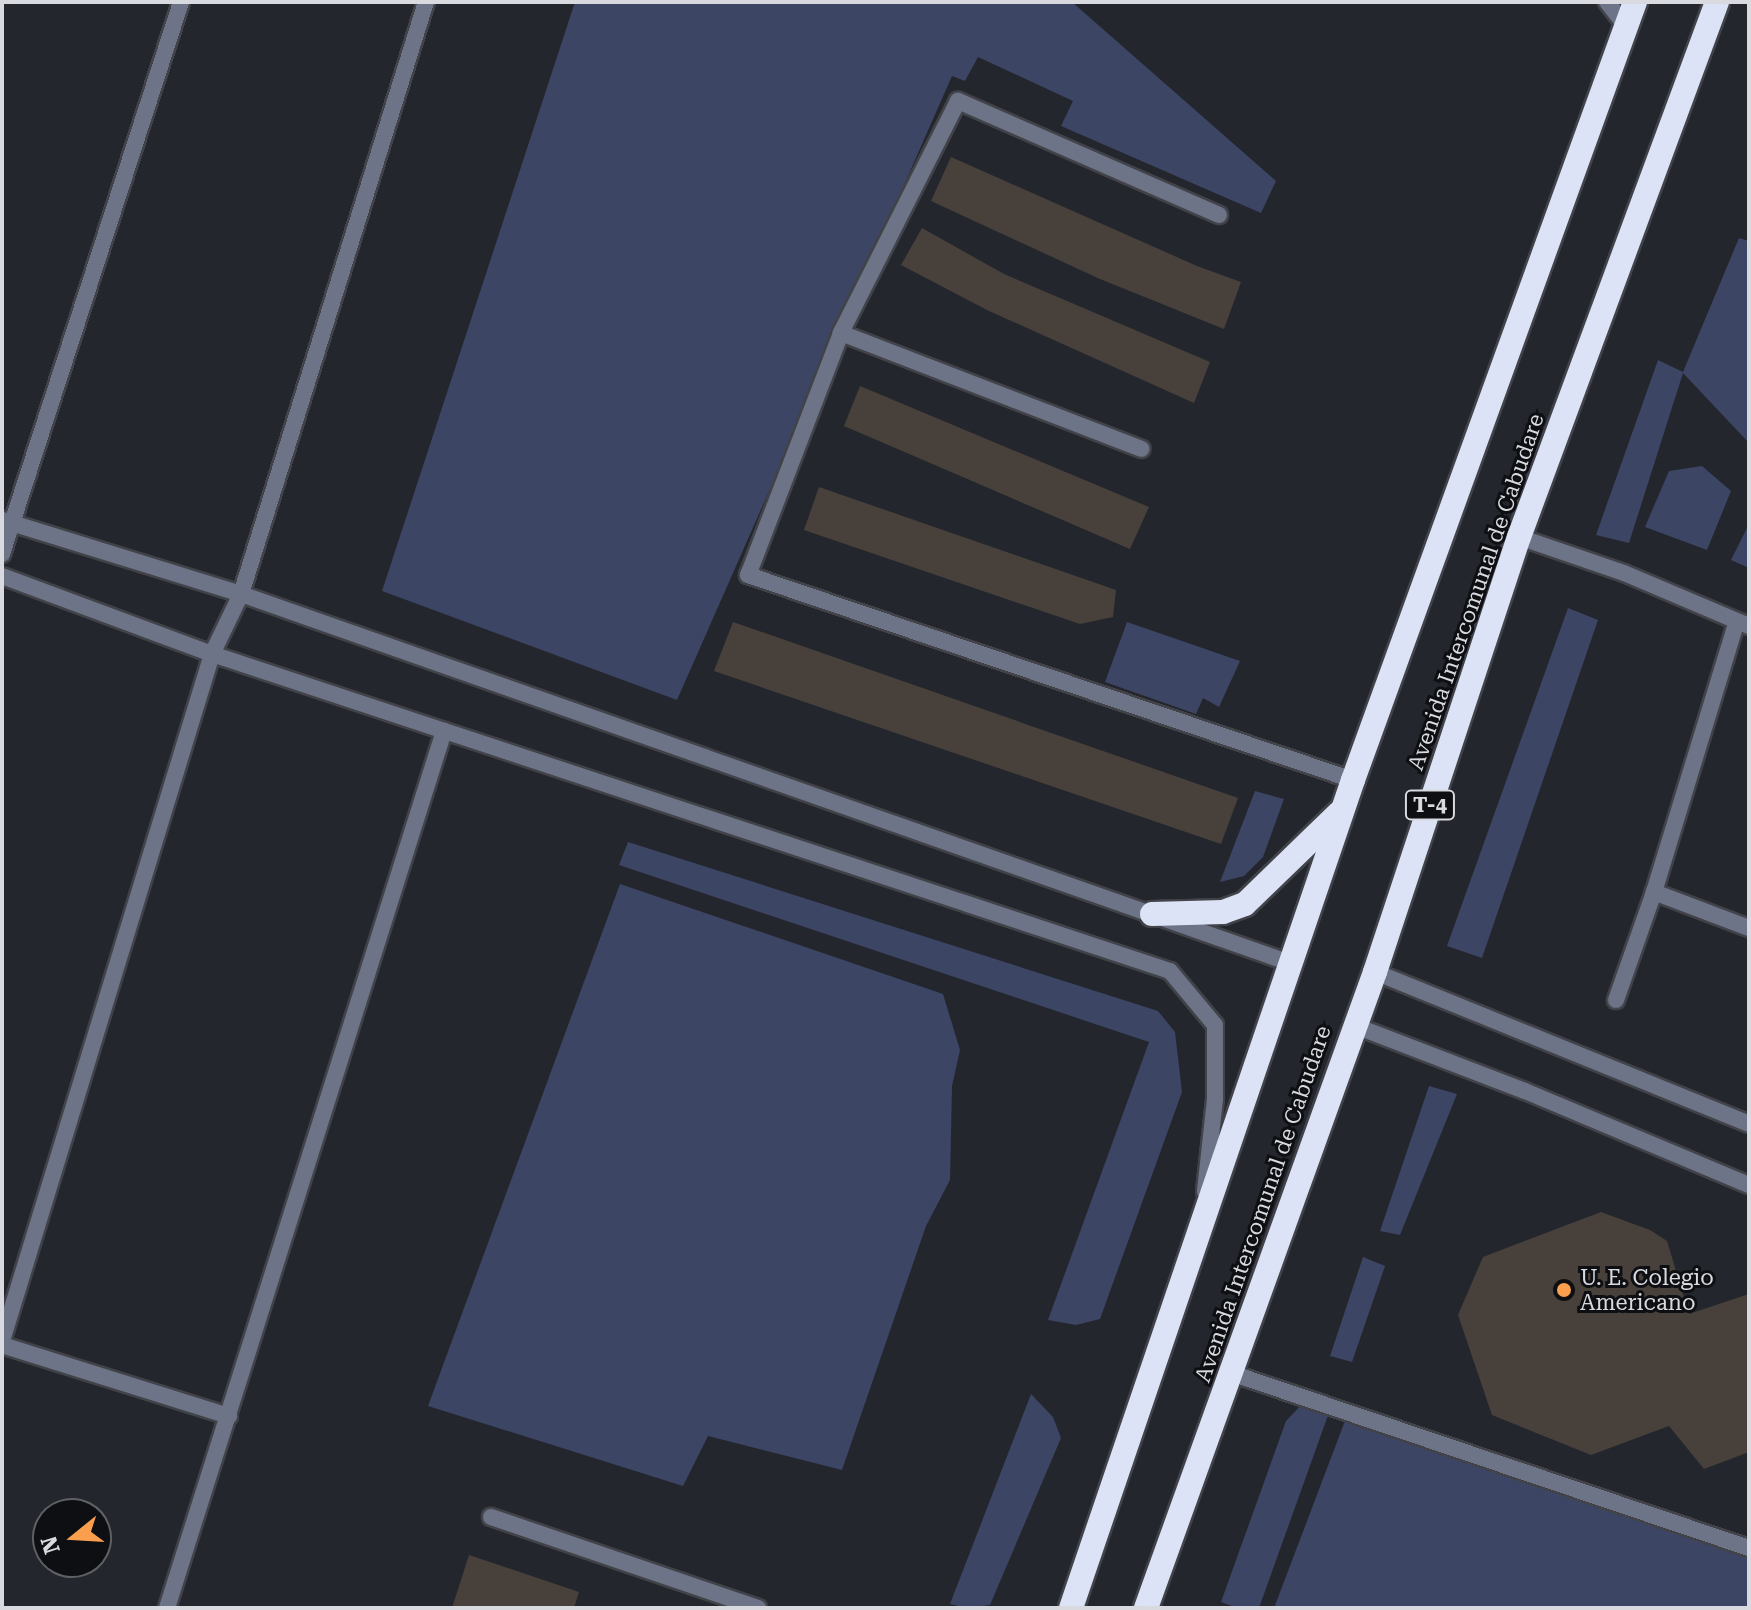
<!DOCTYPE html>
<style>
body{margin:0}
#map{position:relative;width:1751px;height:1610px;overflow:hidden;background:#24262d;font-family:"Roboto Serif",serif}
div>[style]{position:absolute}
.green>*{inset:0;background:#3c4564}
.building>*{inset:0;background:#48413b}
.roads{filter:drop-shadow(2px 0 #414349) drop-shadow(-2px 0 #414349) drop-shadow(0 2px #414349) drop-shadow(0 -2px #414349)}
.lane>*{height:16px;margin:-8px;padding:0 8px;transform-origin:8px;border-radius:8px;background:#6e7488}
.street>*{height:16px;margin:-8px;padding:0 8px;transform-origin:8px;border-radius:8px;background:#6e7488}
.highway>*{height:24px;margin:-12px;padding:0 12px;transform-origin:12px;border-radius:12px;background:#dce3f7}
.dots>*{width:22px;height:22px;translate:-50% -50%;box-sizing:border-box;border:4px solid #0e0f12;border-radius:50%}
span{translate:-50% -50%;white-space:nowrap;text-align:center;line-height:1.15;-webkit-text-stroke:6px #0e0f12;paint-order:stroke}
.shield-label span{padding:2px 6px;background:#0e0f12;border:2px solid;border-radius:6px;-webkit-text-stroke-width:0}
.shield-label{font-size:20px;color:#d8dadf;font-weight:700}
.street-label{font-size:22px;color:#d8dadf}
.poi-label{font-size:22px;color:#d8dadf}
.left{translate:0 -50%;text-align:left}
.frame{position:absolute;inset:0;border:4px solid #d8dadf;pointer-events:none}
.north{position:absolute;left:32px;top:1498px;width:80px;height:80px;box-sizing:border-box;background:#0e0f12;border:2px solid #5f6064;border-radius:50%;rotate:252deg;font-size:22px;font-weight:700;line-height:32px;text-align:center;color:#d8dadf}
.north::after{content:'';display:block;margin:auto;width:28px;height:36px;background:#fa9f4e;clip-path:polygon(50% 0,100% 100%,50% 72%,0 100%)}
</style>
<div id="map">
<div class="green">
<div style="clip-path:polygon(575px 2px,1072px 2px,1276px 181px,1261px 213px,1061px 126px,1073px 101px,978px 57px,965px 81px,952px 76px,677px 700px,382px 591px)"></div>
<div style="clip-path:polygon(1739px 238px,1749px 241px,1749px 443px,1683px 373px,1629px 543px,1596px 535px,1658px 360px,1683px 372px)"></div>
<div style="clip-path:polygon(1702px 466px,1731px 491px,1707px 550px,1645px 527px,1669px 471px)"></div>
<div style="clip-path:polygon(1749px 524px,1749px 568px,1731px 560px)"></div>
<div style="clip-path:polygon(1568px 608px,1598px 620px,1482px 958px,1447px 946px)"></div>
<div style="clip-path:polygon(1127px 622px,1240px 661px,1219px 707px,1203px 698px,1196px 714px,1105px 682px)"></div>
<div style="clip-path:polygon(1255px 791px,1284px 799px,1263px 857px,1244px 876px,1220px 882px)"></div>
<div style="clip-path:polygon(628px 842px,1158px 1011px,1175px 1032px,1182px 1092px,1100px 1319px,1076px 1325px,1048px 1320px,1149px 1042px,619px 865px)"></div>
<div style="clip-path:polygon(620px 884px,943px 994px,960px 1050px,952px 1086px,950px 1180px,926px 1226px,842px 1470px,708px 1436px,683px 1486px,428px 1406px)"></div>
<div style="clip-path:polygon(1429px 1086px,1457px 1094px,1400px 1235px,1380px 1231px)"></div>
<div style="clip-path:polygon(1363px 1257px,1385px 1266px,1352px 1362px,1330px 1356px)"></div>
<div style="clip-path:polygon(1031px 1394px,1053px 1417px,1061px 1438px,990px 1605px,966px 1608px,950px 1604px)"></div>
<div style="clip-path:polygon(1303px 1403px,1331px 1407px,1259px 1608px,1237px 1608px,1221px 1602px,1286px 1421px)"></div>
<div style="clip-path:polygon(1348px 1413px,1749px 1553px,1749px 1608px,1274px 1608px)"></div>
</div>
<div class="building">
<div style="clip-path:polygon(951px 157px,1197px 266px,1241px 282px,1224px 329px,1100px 279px,931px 201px)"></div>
<div style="clip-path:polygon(922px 228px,1004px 274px,1210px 362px,1194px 403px,987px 310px,901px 265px)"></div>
<div style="clip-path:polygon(860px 386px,1149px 507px,1130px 549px,844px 426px)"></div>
<div style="clip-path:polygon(819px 487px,1116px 590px,1113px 617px,1080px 624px,804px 530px)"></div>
<div style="clip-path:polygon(733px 622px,1238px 798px,1221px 844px,714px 671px)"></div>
<div style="clip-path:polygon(1601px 1212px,1650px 1230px,1667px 1241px,1689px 1314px,1749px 1294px,1749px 1452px,1704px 1469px,1669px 1426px,1591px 1455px,1492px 1415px,1458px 1315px,1483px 1257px)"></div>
<div style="clip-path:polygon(469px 1555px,579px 1592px,574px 1608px,452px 1608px)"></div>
</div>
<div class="roads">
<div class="lane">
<div style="left:1607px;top:2px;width:31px;rotate:52deg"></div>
<div style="left:491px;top:1517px;width:282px;rotate:18.8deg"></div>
</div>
<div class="street">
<div style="left:1219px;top:215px;width:285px;rotate:-156.4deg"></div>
<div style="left:958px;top:101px;width:260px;rotate:116.8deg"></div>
<div style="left:841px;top:333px;width:259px;rotate:111deg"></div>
<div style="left:748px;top:575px;width:639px;rotate:18.72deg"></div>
<div style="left:841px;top:333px;width:322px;rotate:21.1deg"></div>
<div style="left:2px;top:520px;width:250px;rotate:17.2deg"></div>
<div style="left:241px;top:594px;width:1112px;rotate:19.38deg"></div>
<div style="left:1519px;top:537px;width:111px;rotate:18.9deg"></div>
<div style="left:1624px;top:573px;width:136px;rotate:23deg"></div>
<div style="left:2px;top:554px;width:580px;rotate:-72.03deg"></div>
<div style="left:2px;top:576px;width:224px;rotate:20.4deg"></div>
<div style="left:212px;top:654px;width:1009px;rotate:18.31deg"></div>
<div style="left:1170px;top:971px;width:70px;rotate:50.2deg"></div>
<div style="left:1215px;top:1025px;width:74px;rotate:90deg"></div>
<div style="left:1215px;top:1099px;width:93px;rotate:96.2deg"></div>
<div style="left:1654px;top:892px;width:102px;rotate:20.8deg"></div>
<div style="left:1375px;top:972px;width:404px;rotate:22.1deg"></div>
<div style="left:1616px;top:1000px;width:114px;rotate:-70.6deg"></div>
<div style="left:1654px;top:892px;width:283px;rotate:-73deg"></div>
<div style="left:1353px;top:1025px;width:184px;rotate:21deg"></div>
<div style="left:1525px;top:1091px;width:243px;rotate:22.8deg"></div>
<div style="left:2px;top:1341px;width:718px;rotate:-73deg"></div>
<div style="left:212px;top:654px;width:67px;rotate:-64.2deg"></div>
<div style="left:241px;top:594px;width:620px;rotate:-72.65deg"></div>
<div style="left:2px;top:1345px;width:238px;rotate:17.4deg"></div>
<div style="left:1231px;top:1373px;width:547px;rotate:18.67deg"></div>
<div style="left:167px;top:1608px;width:920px;rotate:-72.47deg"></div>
</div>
<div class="highway">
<div style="left:1152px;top:914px;width:71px;rotate:-1.6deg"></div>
<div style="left:1223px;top:912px;width:23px;rotate:-20deg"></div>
<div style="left:1245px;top:904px;width:131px;rotate:-44.1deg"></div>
<div style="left:1071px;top:1608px;width:875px;rotate:-71.19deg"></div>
<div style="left:1353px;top:780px;width:828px;rotate:-70.08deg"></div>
<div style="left:1146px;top:1608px;width:676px;rotate:-70.2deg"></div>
<div style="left:1375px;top:972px;width:458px;rotate:-71.7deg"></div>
<div style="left:1519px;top:537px;width:570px;rotate:-69.69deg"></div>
</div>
</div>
<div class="dots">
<div style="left:1564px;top:1290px;background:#fa9f4e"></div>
</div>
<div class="shield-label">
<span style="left:1430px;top:805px">T-4</span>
</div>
<div class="street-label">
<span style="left:1476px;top:592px;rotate:-71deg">Avenida Intercomunal de Cabudare</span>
<span style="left:1263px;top:1204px;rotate:-71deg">Avenida Intercomunal de Cabudare</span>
</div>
<div class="poi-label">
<span class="left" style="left:1580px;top:1290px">U. E. Colegio<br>Americano</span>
</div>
<div class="frame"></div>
<div class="north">N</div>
</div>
